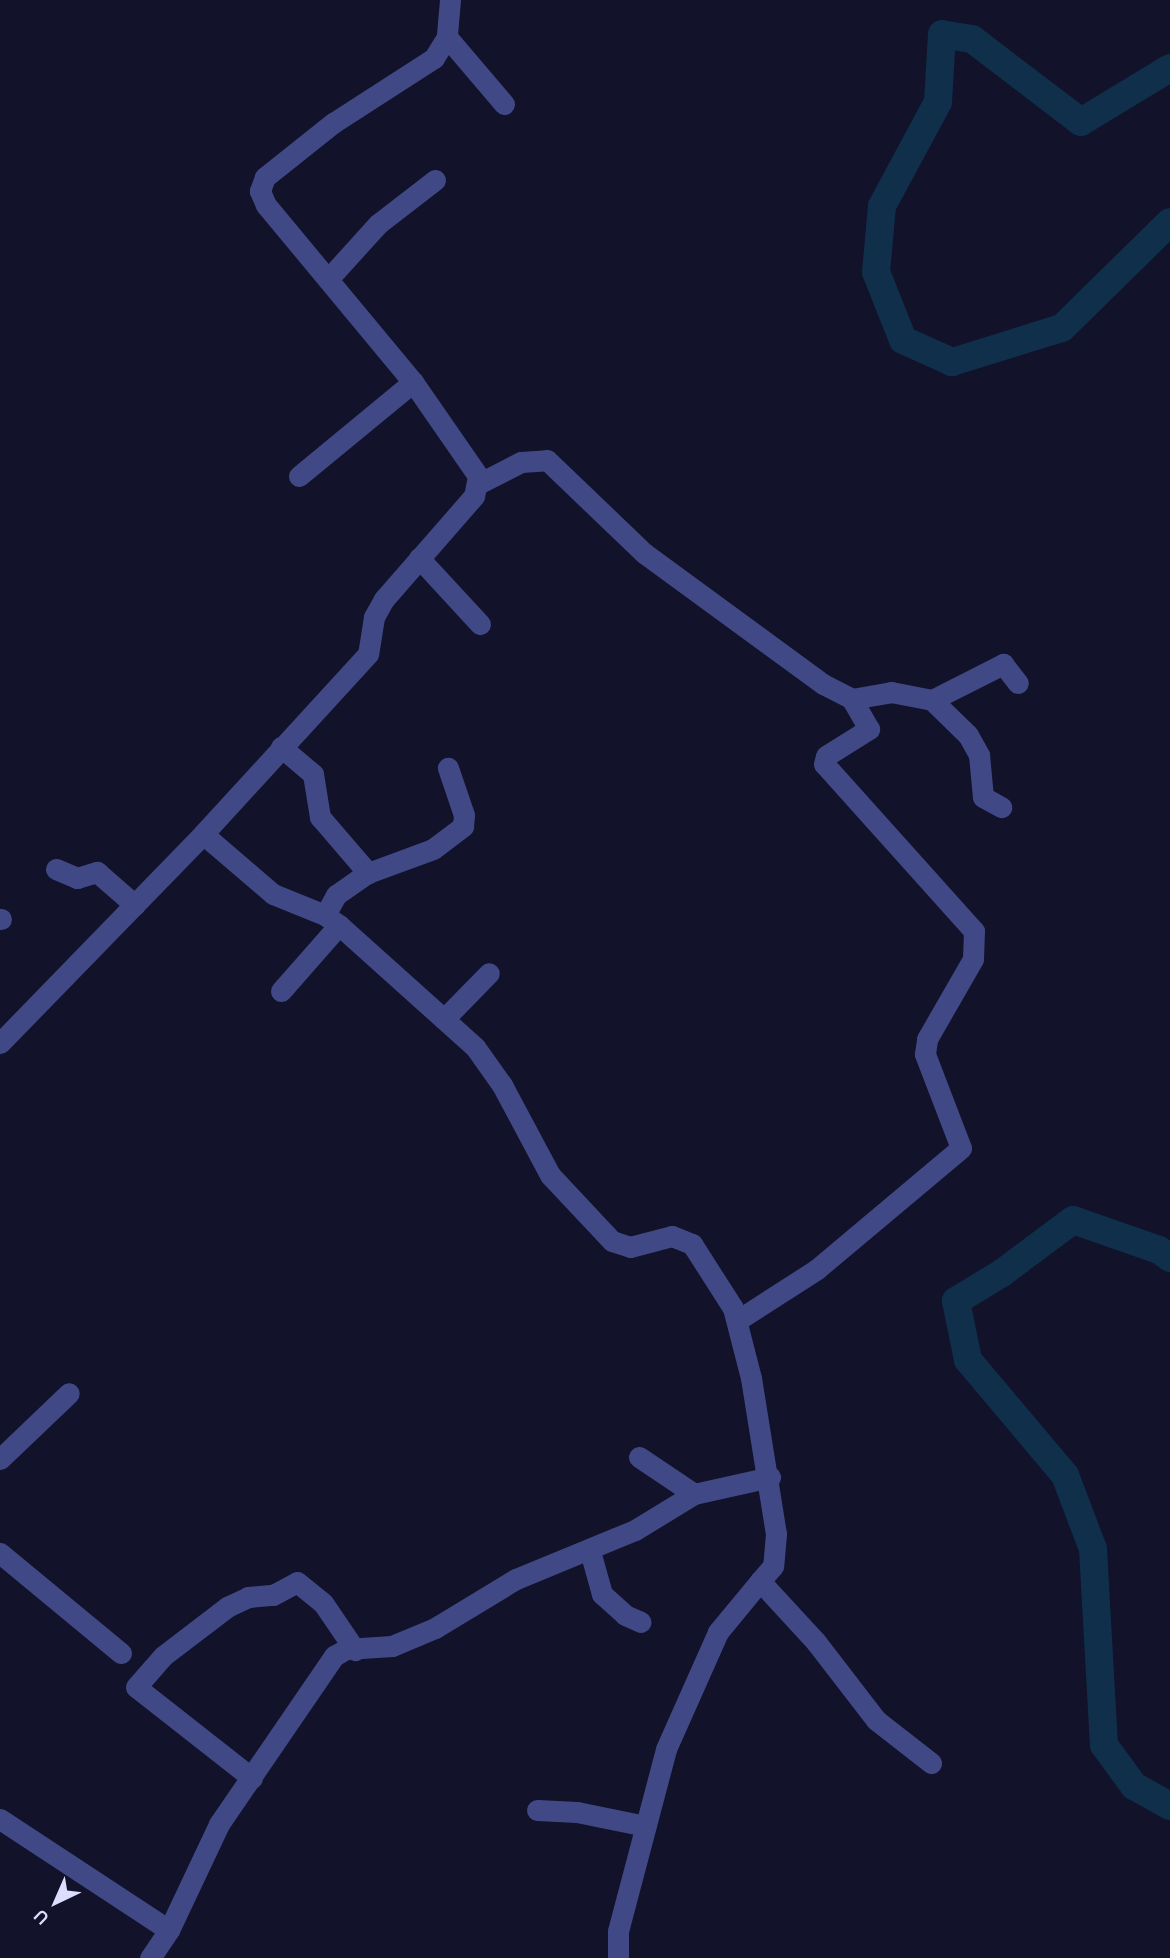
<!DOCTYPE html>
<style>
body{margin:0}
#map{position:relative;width:1170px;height:1958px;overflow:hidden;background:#12122a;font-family:Karla,sans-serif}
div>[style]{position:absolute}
.river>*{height:28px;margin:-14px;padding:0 14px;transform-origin:14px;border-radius:14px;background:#102f4b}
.minor>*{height:21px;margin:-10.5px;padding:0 10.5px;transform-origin:10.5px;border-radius:10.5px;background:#404986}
span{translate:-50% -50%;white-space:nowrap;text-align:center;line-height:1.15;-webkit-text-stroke:7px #12122a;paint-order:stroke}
.north{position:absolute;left:21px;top:1867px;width:70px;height:70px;-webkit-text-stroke:5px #12122a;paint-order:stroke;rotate:224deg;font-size:19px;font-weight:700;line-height:28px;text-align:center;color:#dddefd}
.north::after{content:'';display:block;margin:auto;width:24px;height:32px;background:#dddefd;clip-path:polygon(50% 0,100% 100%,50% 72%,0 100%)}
</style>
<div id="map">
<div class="river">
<div style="left:1170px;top:68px;width:104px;rotate:148.8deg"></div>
<div style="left:1081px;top:122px;width:137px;rotate:-142.7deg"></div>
<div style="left:972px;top:39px;width:30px;rotate:-171deg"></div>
<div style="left:942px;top:34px;width:68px;rotate:93.4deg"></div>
<div style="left:938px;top:102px;width:118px;rotate:118.3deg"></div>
<div style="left:882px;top:206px;width:66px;rotate:95.2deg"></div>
<div style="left:876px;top:272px;width:73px;rotate:68.3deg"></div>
<div style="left:903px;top:340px;width:54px;rotate:24.2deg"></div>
<div style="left:952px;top:362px;width:115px;rotate:-17.2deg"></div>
<div style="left:1062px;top:328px;width:151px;rotate:-44.5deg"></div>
<div style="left:1170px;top:1258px;width:14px;rotate:-144deg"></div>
<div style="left:1159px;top:1250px;width:91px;rotate:-160.8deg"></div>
<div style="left:1073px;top:1220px;width:89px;rotate:143.3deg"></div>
<div style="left:1002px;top:1273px;width:54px;rotate:148.7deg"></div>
<div style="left:956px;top:1301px;width:60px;rotate:78.5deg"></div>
<div style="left:968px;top:1360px;width:150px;rotate:49.9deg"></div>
<div style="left:1065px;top:1475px;width:79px;rotate:69.3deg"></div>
<div style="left:1093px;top:1549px;width:196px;rotate:86.8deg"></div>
<div style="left:1104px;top:1745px;width:51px;rotate:53.8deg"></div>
<div style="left:1134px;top:1786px;width:41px;rotate:29.1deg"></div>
</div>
<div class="minor">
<div style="left:450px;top:0;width:37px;rotate:95deg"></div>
<div style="left:447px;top:37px;width:25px;rotate:122deg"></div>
<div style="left:434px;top:58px;width:120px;rotate:147.2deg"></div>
<div style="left:333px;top:123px;width:87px;rotate:141.5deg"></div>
<div style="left:265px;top:177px;width:15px;rotate:110deg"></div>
<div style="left:260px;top:191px;width:15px;rotate:67deg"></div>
<div style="left:266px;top:205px;width:230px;rotate:50.3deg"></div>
<div style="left:413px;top:382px;width:114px;rotate:55.3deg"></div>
<div style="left:478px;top:476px;width:20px;rotate:101deg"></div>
<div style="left:474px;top:496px;width:137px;rotate:131.1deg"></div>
<div style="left:384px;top:599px;width:21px;rotate:119deg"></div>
<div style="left:374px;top:617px;width:37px;rotate:99deg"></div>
<div style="left:368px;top:654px;width:244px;rotate:132.5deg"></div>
<div style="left:203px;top:834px;width:92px;rotate:40.6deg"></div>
<div style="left:273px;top:894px;width:56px;rotate:22deg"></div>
<div style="left:325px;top:915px;width:17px;rotate:36deg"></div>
<div style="left:339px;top:925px;width:183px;rotate:41.9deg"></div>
<div style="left:475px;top:1047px;width:47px;rotate:54.6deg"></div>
<div style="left:502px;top:1085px;width:102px;rotate:61.9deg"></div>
<div style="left:550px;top:1175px;width:91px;rotate:46.8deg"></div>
<div style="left:612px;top:1241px;width:19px;rotate:18deg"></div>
<div style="left:630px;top:1247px;width:43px;rotate:-14.7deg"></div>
<div style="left:672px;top:1236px;width:22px;rotate:22deg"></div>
<div style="left:692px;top:1244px;width:76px;rotate:57.4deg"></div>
<div style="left:733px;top:1308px;width:72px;rotate:75.6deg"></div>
<div style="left:751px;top:1378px;width:158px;rotate:80.9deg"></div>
<div style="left:776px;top:1534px;width:32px;rotate:95deg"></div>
<div style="left:773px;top:1566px;width:20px;rotate:131deg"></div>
<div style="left:760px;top:1581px;width:83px;rotate:47.4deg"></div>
<div style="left:816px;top:1642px;width:98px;rotate:52.4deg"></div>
<div style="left:876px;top:1720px;width:70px;rotate:38deg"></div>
<div style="left:447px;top:37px;width:88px;rotate:49.6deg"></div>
<div style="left:330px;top:277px;width:72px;rotate:-47.8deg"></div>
<div style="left:378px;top:224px;width:72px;rotate:-37.7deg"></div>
<div style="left:299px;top:476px;width:148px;rotate:-39.5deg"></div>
<div style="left:478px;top:484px;width:48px;rotate:-27.1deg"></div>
<div style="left:521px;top:462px;width:26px;rotate:-4deg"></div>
<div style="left:547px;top:460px;width:134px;rotate:43.8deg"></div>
<div style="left:644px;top:553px;width:222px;rotate:36.2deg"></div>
<div style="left:823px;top:684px;width:33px;rotate:27deg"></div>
<div style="left:852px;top:699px;width:40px;rotate:-10deg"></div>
<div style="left:891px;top:692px;width:42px;rotate:11deg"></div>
<div style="left:932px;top:700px;width:50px;rotate:44.2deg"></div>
<div style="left:968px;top:735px;width:23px;rotate:61deg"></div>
<div style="left:979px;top:755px;width:42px;rotate:84.6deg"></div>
<div style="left:983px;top:797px;width:21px;rotate:29deg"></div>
<div style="left:419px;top:558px;width:90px;rotate:47.3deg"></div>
<div style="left:932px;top:700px;width:80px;rotate:-26.9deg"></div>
<div style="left:1003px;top:664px;width:24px;rotate:52deg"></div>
<div style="left:281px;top:747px;width:42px;rotate:40.2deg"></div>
<div style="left:313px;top:774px;width:44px;rotate:80.8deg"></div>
<div style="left:320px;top:817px;width:74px;rotate:49.4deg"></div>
<div style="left:56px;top:869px;width:23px;rotate:23deg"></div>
<div style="left:77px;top:878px;width:21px;rotate:-17deg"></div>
<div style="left:97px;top:872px;width:50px;rotate:41deg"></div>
<div style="left:325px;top:915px;width:23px;rotate:-61deg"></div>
<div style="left:336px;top:895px;width:39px;rotate:-35deg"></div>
<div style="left:368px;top:873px;width:69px;rotate:-20.3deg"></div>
<div style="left:433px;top:849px;width:38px;rotate:-37deg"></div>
<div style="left:463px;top:826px;width:11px;rotate:-85deg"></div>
<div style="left:464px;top:815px;width:50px;rotate:-108.8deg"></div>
<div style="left:0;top:919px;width:1px"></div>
<div style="left:281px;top:991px;width:88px;rotate:-48.7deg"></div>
<div style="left:444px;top:1019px;width:64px;rotate:-45.6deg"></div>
<div style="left:0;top:1043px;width:291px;rotate:-45.8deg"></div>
<div style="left:738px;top:1320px;width:94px;rotate:-32.8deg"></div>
<div style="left:817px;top:1269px;width:188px;rotate:-40deg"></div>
<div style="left:961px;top:1148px;width:101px;rotate:-111deg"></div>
<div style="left:925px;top:1054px;width:15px;rotate:-82deg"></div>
<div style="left:927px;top:1039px;width:92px;rotate:-60.1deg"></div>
<div style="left:973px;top:959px;width:28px;rotate:-88deg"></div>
<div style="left:974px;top:931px;width:224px;rotate:-131.9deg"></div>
<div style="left:824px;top:764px;width:8px;rotate:-76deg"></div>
<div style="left:826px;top:756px;width:51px;rotate:-32.1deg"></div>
<div style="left:869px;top:729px;width:34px;rotate:-120deg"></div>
<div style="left:639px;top:1457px;width:66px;rotate:33.9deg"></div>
<div style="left:0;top:1459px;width:95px;rotate:-43.7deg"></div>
<div style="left:590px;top:1551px;width:45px;rotate:74.4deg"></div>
<div style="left:602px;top:1594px;width:31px;rotate:42deg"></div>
<div style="left:625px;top:1615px;width:17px;rotate:24deg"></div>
<div style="left:0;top:1553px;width:157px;rotate:39.6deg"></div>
<div style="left:252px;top:1778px;width:147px;rotate:-141.9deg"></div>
<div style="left:136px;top:1687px;width:41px;rotate:-48.9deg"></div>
<div style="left:163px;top:1656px;width:81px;rotate:-37.4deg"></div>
<div style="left:227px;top:1607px;width:23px;rotate:-25deg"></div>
<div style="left:248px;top:1597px;width:25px;rotate:-5deg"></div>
<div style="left:273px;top:1595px;width:27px;rotate:-28deg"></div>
<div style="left:297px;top:1582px;width:33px;rotate:39deg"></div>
<div style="left:323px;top:1603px;width:57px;rotate:55.8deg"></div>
<div style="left:537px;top:1810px;width:40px;rotate:2.9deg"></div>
<div style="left:577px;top:1812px;width:70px;rotate:11.5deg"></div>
<div style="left:0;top:1819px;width:202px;rotate:33.3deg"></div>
<div style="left:169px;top:1930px;width:34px;rotate:124deg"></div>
<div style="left:169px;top:1930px;width:117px;rotate:-64.7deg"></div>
<div style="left:219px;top:1824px;width:204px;rotate:-55.6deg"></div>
<div style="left:334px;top:1656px;width:14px;rotate:-30deg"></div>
<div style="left:346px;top:1649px;width:46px;rotate:-3.7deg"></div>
<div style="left:392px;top:1646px;width:47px;rotate:-22.7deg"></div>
<div style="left:435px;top:1628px;width:95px;rotate:-31.2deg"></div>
<div style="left:516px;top:1579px;width:129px;rotate:-22.4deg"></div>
<div style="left:635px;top:1530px;width:69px;rotate:-31.4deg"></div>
<div style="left:694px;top:1494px;width:78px;rotate:-12.6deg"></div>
<div style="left:618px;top:1958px;width:27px;rotate:-90deg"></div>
<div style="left:618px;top:1931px;width:188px;rotate:-75.2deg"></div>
<div style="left:666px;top:1749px;width:128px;rotate:-66deg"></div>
<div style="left:718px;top:1632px;width:66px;rotate:-50.5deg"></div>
</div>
<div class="north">U</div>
</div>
